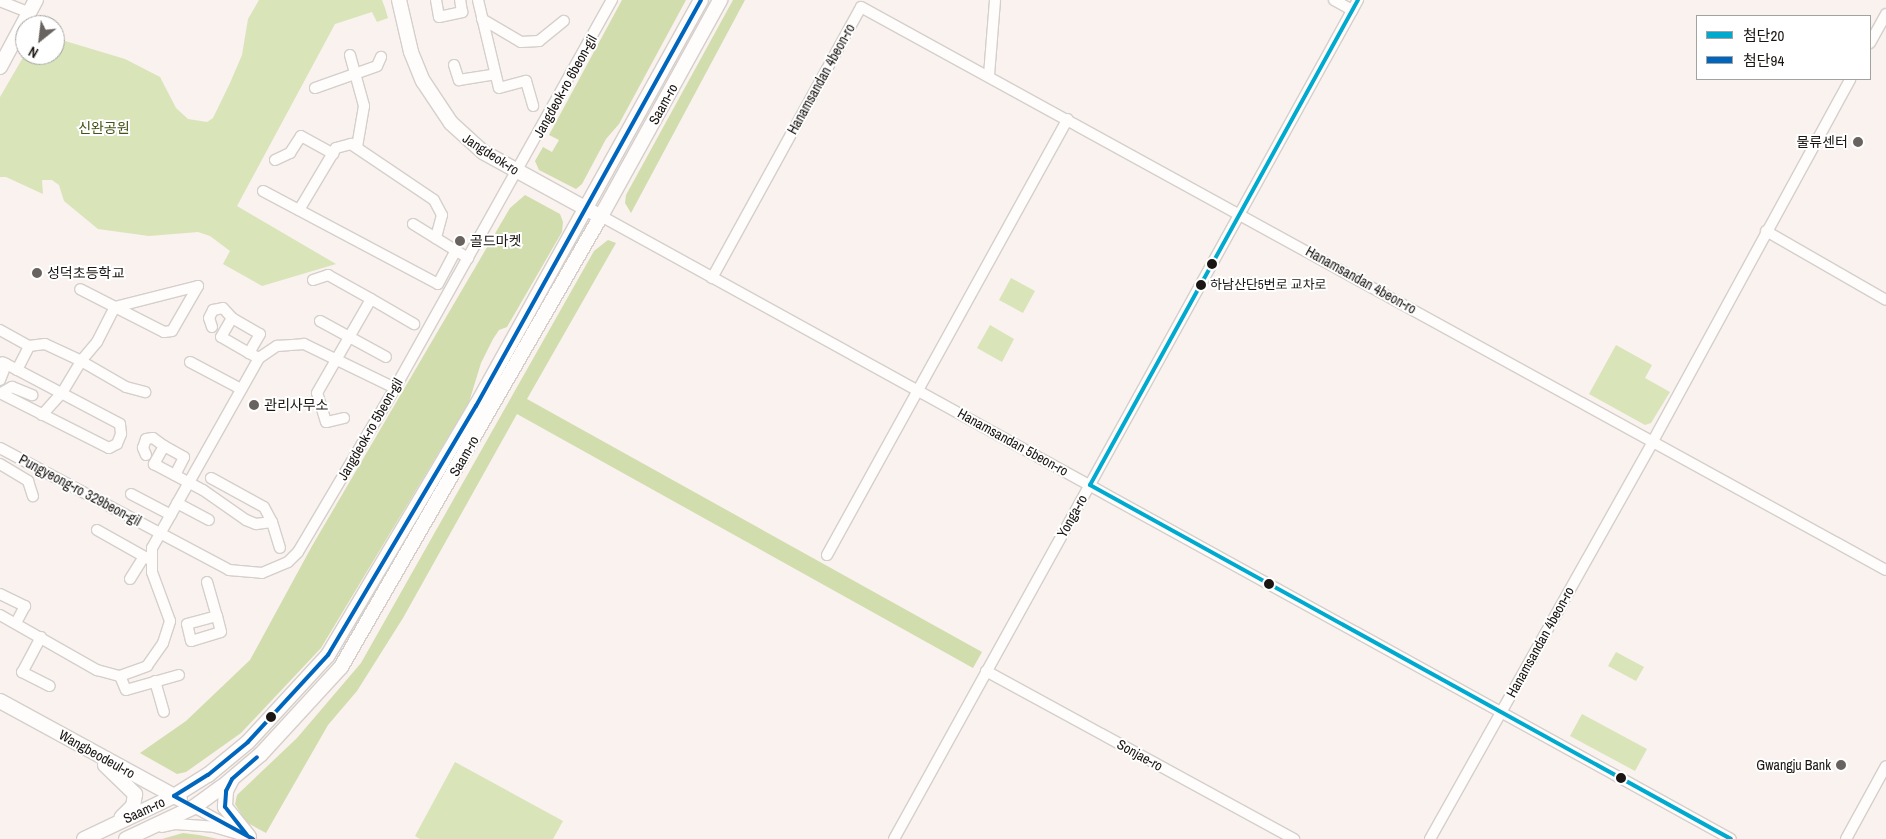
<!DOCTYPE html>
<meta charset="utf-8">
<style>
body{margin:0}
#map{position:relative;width:1886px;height:839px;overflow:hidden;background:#f9f2ee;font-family:"Archivo Narrow","Noto Sans KR",sans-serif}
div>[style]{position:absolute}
.green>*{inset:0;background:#d9e4b9}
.forest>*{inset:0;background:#d1ddad}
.roads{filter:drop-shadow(1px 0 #d5cfcb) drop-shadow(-1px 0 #d5cfcb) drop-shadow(0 1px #d5cfcb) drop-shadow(0 -1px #d5cfcb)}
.minor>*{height:10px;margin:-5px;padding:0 5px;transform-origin:5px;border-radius:5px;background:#fefdfc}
.major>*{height:14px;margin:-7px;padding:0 7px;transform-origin:7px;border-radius:7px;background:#fefdfc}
.bus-1>*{height:4px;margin:-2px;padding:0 2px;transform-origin:2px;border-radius:2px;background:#00a9ce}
.bus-2>*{height:4px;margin:-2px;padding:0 2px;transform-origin:2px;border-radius:2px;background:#0065bd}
.dots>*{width:14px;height:14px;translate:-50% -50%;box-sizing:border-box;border:2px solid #fff;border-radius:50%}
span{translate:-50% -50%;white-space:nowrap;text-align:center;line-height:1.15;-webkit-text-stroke:4px #fff;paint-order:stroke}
.bus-label{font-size:13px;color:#1b1613}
.left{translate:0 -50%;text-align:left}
.street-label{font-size:14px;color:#1b1613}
.park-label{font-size:14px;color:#435318}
.poi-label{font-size:14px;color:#1b1613}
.right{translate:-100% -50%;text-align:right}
.legend{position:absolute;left:1696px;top:15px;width:175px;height:65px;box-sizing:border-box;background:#fff;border:1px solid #a4a2a1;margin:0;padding:6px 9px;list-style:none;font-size:15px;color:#1b1613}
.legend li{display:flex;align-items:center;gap:10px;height:25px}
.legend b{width:25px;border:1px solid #a4a2a1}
.north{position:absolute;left:15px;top:15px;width:50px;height:50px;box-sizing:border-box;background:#fff;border:1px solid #a4a2a1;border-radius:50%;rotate:209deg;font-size:14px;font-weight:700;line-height:20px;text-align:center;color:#1b1613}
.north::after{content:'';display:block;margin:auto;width:18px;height:22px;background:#696360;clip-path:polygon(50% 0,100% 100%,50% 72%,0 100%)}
</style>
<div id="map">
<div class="green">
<div style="clip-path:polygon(259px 0,382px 0,385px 8px,388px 18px,377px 22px,372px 12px,335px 24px,237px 206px,336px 264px,262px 286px,223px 264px,230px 251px,210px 236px,198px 232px,149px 236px,98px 229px,64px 201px,59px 185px,52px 180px,42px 180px,43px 194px,6px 177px,0 177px,0 97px,25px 54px,55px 55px,55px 38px,125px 59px,160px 77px,176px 108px,188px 119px,207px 122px,213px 118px,230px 83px,242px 55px,248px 19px)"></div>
<div style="clip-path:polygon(1011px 278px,1035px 291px,1023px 313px,999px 300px)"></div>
<div style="clip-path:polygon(990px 325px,1014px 339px,1002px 362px,977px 348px)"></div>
<div style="clip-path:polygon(1616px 345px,1652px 365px,1645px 378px,1670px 392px,1651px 423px,1645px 425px,1589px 394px)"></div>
<div style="clip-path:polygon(1616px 652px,1644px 667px,1636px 681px,1608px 666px)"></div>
<div style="clip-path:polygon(1582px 714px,1647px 749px,1635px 771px,1570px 736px)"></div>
<div style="clip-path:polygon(455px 762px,563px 821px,553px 839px,420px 839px,415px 836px)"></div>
</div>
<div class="forest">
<div style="clip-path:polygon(622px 0,686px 0,619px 124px,606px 139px,582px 184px,576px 189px,539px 170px,535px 161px,543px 147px,552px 152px,559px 140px,549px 135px)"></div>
<div style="clip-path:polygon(733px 0,745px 0,631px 213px,625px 203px,626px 195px)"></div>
<div style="clip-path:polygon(525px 195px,560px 214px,563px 222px,562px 232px,507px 327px,499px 330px,493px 339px,481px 363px,469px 402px,321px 648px,241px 733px,186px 772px,177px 774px,140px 753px,186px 721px,250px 660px,312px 546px,510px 208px)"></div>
<div style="clip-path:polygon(608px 240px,616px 243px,527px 399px,982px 652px,973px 668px,517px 414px,403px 618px,357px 691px,328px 725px,266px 833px,246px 822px,235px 804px,237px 795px,297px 738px,361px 663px,594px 251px)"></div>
<div style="clip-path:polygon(183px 833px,199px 835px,218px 839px,162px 839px)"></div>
</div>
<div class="roads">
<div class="minor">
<div style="left:436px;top:0;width:17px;rotate:80deg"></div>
<div style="left:439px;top:17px;width:24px;rotate:-12deg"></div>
<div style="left:462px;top:12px;width:12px;rotate:-99deg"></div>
<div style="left:478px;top:0;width:90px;rotate:76.6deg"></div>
<div style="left:499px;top:88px;width:28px;rotate:-15deg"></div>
<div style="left:526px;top:81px;width:26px;rotate:74deg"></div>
<div style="left:1334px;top:0;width:21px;rotate:29deg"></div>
<div style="left:0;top:1px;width:32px;rotate:22deg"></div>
<div style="left:482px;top:19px;width:45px;rotate:30.5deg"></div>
<div style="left:521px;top:42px;width:18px;rotate:-3deg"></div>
<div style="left:539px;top:41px;width:32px;rotate:-39deg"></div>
<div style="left:1870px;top:43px;width:33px;rotate:-61deg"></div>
<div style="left:350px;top:55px;width:53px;rotate:74.6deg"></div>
<div style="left:364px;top:106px;width:42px;rotate:99.7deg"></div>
<div style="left:454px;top:65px;width:16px;rotate:72deg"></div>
<div style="left:459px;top:80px;width:36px;rotate:-9deg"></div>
<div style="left:989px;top:75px;width:75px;rotate:-85.4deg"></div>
<div style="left:315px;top:88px;width:66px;rotate:-19.5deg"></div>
<div style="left:377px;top:66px;width:10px;rotate:-66deg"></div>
<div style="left:275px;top:160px;width:17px;rotate:-25deg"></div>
<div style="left:290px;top:153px;width:20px;rotate:-57deg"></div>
<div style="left:301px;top:136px;width:37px;rotate:29deg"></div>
<div style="left:263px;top:191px;width:198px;rotate:28deg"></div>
<div style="left:438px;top:284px;width:38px;rotate:-62deg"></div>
<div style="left:299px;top:210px;width:72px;rotate:-59.2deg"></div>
<div style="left:336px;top:148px;width:16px;rotate:-15deg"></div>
<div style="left:351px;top:144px;width:100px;rotate:34deg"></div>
<div style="left:434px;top:200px;width:17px;rotate:62deg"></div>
<div style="left:442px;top:215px;width:24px;rotate:105deg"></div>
<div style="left:601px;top:216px;width:1290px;rotate:28.87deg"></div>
<div style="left:413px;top:224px;width:65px;rotate:31.7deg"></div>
<div style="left:1766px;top:231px;width:138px;rotate:29.9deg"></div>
<div style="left:712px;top:278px;width:309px;rotate:-61.2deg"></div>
<div style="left:861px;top:7px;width:1169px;rotate:28.78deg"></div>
<div style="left:313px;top:280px;width:16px;rotate:-18deg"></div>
<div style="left:328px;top:275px;width:49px;rotate:29.2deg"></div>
<div style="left:320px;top:321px;width:75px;rotate:28.6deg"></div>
<div style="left:212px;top:327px;width:9px;rotate:-108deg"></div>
<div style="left:209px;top:318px;width:9px;rotate:-63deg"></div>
<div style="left:213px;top:310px;width:10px;rotate:-11deg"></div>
<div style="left:223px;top:308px;width:13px;rotate:48deg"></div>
<div style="left:0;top:330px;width:33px;rotate:29deg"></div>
<div style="left:249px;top:353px;width:32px;rotate:-150deg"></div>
<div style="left:221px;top:337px;width:22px;rotate:-60deg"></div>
<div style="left:232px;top:318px;width:32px;rotate:30deg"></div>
<div style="left:260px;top:334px;width:22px;rotate:120deg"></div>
<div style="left:249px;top:353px;width:11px;rotate:27deg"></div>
<div style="left:190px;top:362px;width:58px;rotate:27.9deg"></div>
<div style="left:17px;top:370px;width:27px;rotate:-63deg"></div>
<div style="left:29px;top:346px;width:16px;rotate:-7deg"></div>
<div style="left:45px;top:344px;width:40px;rotate:25deg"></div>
<div style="left:81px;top:361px;width:25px;rotate:-50deg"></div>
<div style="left:97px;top:342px;width:39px;rotate:-63deg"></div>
<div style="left:115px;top:307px;width:55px;rotate:27deg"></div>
<div style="left:164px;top:332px;width:8px;rotate:-7deg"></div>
<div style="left:172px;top:331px;width:52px;rotate:-60deg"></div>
<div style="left:198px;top:286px;width:86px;rotate:165.8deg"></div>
<div style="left:115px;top:307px;width:39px;rotate:-153deg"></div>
<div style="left:0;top:380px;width:17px;rotate:-69deg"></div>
<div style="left:6px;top:364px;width:4px;rotate:-153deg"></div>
<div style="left:0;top:393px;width:122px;rotate:26.8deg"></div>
<div style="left:109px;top:448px;width:9px;rotate:-27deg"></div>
<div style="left:117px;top:444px;width:11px;rotate:-68deg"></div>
<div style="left:121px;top:434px;width:10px;rotate:-96deg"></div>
<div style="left:120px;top:424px;width:129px;rotate:-152.2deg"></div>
<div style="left:1px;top:393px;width:13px;rotate:-29deg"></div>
<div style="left:12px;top:387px;width:22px;rotate:22deg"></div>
<div style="left:42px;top:415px;width:30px;rotate:-48deg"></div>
<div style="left:62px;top:393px;width:37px;rotate:-59deg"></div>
<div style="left:81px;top:361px;width:52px;rotate:30deg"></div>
<div style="left:126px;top:387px;width:20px;rotate:15deg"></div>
<div style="left:344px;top:418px;width:18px;rotate:167deg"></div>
<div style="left:326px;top:422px;width:30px;rotate:-107deg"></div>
<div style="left:317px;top:393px;width:108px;rotate:-60.1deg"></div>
<div style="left:371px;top:299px;width:50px;rotate:30.2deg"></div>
<div style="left:0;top:448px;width:259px;rotate:28deg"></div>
<div style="left:229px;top:570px;width:33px;rotate:5deg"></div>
<div style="left:262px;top:573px;width:28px;rotate:-23deg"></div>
<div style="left:288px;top:562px;width:14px;rotate:-45deg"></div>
<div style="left:298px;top:552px;width:191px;rotate:-59.4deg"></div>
<div style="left:395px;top:388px;width:445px;rotate:-60.8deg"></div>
<div style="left:146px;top:455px;width:8px;rotate:-113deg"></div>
<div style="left:143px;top:448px;width:9px;rotate:-72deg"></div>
<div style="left:146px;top:439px;width:7px;rotate:-8deg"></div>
<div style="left:153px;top:438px;width:14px;rotate:36deg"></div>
<div style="left:0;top:464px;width:33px;rotate:31deg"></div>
<div style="left:28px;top:481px;width:16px;rotate:72deg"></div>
<div style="left:175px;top:475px;width:20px;rotate:-63deg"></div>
<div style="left:184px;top:457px;width:23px;rotate:-151deg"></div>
<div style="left:164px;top:446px;width:21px;rotate:119deg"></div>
<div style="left:154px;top:464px;width:55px;rotate:28deg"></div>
<div style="left:203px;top:490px;width:52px;rotate:34.9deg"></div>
<div style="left:246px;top:520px;width:11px;rotate:22deg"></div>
<div style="left:256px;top:524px;width:16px;rotate:-7deg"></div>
<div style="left:272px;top:522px;width:27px;rotate:73deg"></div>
<div style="left:211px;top:478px;width:60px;rotate:28.7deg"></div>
<div style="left:264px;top:507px;width:17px;rotate:62deg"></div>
<div style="left:131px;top:494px;width:45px;rotate:27.7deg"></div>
<div style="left:177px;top:503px;width:36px;rotate:28deg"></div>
<div style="left:97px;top:530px;width:63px;rotate:29.4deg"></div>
<div style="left:827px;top:555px;width:498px;rotate:-61.1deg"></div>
<div style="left:130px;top:579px;width:26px;rotate:-58deg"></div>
<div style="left:207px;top:582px;width:35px;rotate:74deg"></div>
<div style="left:217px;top:616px;width:16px;rotate:76deg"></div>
<div style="left:221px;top:632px;width:31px;rotate:163deg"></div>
<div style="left:191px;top:641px;width:17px;rotate:-103deg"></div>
<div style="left:187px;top:624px;width:31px;rotate:-15deg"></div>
<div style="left:0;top:594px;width:28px;rotate:26deg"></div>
<div style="left:25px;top:606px;width:19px;rotate:118deg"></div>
<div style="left:0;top:615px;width:112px;rotate:29.6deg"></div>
<div style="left:97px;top:670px;width:24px;rotate:15deg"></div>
<div style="left:120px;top:676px;width:29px;rotate:-20deg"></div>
<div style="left:147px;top:666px;width:28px;rotate:-55deg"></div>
<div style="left:163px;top:643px;width:23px;rotate:-72deg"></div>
<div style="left:170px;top:621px;width:52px;rotate:-110.2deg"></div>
<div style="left:152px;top:572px;width:24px;rotate:-90deg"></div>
<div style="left:152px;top:548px;width:218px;rotate:-60.6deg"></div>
<div style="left:259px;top:358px;width:22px;rotate:-34deg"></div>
<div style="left:277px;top:346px;width:27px;rotate:-4deg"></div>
<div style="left:304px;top:344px;width:101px;rotate:25.8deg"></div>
<div style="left:41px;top:637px;width:40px;rotate:118deg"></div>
<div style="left:22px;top:672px;width:31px;rotate:27deg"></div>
<div style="left:986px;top:671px;width:351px;rotate:28.6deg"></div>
<div style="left:120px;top:676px;width:15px;rotate:67deg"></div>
<div style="left:126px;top:690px;width:55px;rotate:-15.8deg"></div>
<div style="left:155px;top:681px;width:32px;rotate:74deg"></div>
<div style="left:194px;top:807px;width:46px;rotate:28.8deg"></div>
<div style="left:162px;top:827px;width:13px;rotate:-13deg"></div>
<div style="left:175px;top:824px;width:39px;rotate:4deg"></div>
<div style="left:214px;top:827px;width:36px;rotate:16deg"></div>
<div style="left:894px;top:839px;width:959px;rotate:-61.06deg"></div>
<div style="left:1430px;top:839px;width:456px;rotate:-60.7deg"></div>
<div style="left:1653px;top:441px;width:412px;rotate:-61.4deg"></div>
<div style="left:1846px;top:839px;width:83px;rotate:-61.3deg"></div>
</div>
<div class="major">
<div style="left:399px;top:0;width:53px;rotate:77deg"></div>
<div style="left:411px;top:52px;width:31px;rotate:68deg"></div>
<div style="left:423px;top:81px;width:50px;rotate:56.3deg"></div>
<div style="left:451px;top:123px;width:43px;rotate:42.2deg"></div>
<div style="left:483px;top:152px;width:127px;rotate:28.8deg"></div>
<div style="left:0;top:67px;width:76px;rotate:-61.8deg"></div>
<div style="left:0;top:701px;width:205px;rotate:28.6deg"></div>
<div style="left:105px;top:765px;width:42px;rotate:44deg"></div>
<div style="left:135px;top:794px;width:12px;rotate:99deg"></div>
<div style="left:133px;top:806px;width:16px;rotate:135deg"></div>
<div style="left:232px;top:779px;width:13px;rotate:117deg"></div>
<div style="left:226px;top:791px;width:16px;rotate:94deg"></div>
<div style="left:225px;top:807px;width:38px;rotate:51deg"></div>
<div style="left:84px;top:839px;width:100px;rotate:-25.5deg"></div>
<div style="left:174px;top:796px;width:40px;rotate:-32deg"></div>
<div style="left:208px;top:775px;width:52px;rotate:-39.5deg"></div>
<div style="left:248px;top:742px;width:118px;rotate:-47.4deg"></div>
<div style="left:328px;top:655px;width:290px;rotate:-59.3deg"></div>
<div style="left:476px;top:406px;width:464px;rotate:-61deg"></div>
<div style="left:126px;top:839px;width:75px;rotate:-25.2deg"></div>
<div style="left:194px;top:807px;width:34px;rotate:-36deg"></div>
<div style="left:222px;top:787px;width:51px;rotate:-40.2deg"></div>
<div style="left:261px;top:754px;width:118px;rotate:-47.4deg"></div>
<div style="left:341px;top:667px;width:521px;rotate:-60.04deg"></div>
<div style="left:601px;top:216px;width:247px;rotate:-61.1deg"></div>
</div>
</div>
<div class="bus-1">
<div style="left:1090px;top:485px;width:732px;rotate:28.91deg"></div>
<div style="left:1090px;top:485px;width:554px;rotate:-61.08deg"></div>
</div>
<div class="bus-2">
<div style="left:247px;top:835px;width:36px;rotate:-128deg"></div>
<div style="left:225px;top:807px;width:16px;rotate:-86deg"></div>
<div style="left:226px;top:791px;width:13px;rotate:-63deg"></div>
<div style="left:232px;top:779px;width:33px;rotate:-41deg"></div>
<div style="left:253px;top:839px;width:90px;rotate:-151.4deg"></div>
<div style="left:174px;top:796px;width:40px;rotate:-32deg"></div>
<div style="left:208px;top:775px;width:52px;rotate:-39.5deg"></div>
<div style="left:248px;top:742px;width:118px;rotate:-47.4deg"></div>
<div style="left:328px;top:655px;width:290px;rotate:-59.3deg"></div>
<div style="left:476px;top:406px;width:464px;rotate:-61deg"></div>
</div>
<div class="dots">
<div style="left:1858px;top:142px;background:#696360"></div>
<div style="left:460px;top:241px;background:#696360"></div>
<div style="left:1212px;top:264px;background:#1b1613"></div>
<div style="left:37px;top:273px;background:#696360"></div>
<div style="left:1201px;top:285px;background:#1b1613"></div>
<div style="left:254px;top:405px;background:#696360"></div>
<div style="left:1269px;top:584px;background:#1b1613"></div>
<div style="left:271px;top:717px;background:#1b1613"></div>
<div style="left:1841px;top:765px;background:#696360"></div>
<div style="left:1621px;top:778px;background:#1b1613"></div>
</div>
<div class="bus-label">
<span class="left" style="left:1210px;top:285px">하남산단5번로 교차로</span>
</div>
<div class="street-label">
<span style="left:821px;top:79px;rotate:-61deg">Hanamsandan 4beon-ro</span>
<span style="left:565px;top:86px;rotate:-61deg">Jangdeok-ro 6beon-gil</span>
<span style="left:663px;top:104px;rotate:-61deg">Saam-ro</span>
<span style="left:491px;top:154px;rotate:33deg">Jangdeok-ro</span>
<span style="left:1361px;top:280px;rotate:29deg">Hanamsandan 4beon-ro</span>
<span style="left:370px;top:429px;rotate:-60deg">Jangdeok-ro 5beon-gil</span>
<span style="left:1013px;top:442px;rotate:29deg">Hanamsandan 5beon-ro</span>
<span style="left:464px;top:456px;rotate:-60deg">Saam-ro</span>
<span style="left:80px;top:490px;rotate:28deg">Pungyeong-ro 329beon-gil</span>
<span style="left:1072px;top:516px;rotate:-61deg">Yonga-ro</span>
<span style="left:1540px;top:642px;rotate:-61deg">Hanamsandan 4beon-ro</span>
<span style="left:97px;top:754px;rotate:29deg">Wangbeodeul-ro</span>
<span style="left:1140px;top:755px;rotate:29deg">Sonjae-ro</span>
<span style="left:144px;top:810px;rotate:-25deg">Saam-ro</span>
</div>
<div class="park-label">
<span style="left:104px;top:128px">신완공원</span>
</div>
<div class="poi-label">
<span class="right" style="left:1848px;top:142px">물류센터</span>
<span class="left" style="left:470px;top:241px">골드마켓</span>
<span class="left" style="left:47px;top:273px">성덕초등학교</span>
<span class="left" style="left:264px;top:405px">관리사무소</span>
<span class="right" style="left:1831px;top:765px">Gwangju Bank</span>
</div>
<ul class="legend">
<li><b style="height:6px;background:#00a9ce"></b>첨단20</li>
<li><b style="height:6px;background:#0065bd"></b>첨단94</li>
</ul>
<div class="north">N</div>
</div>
